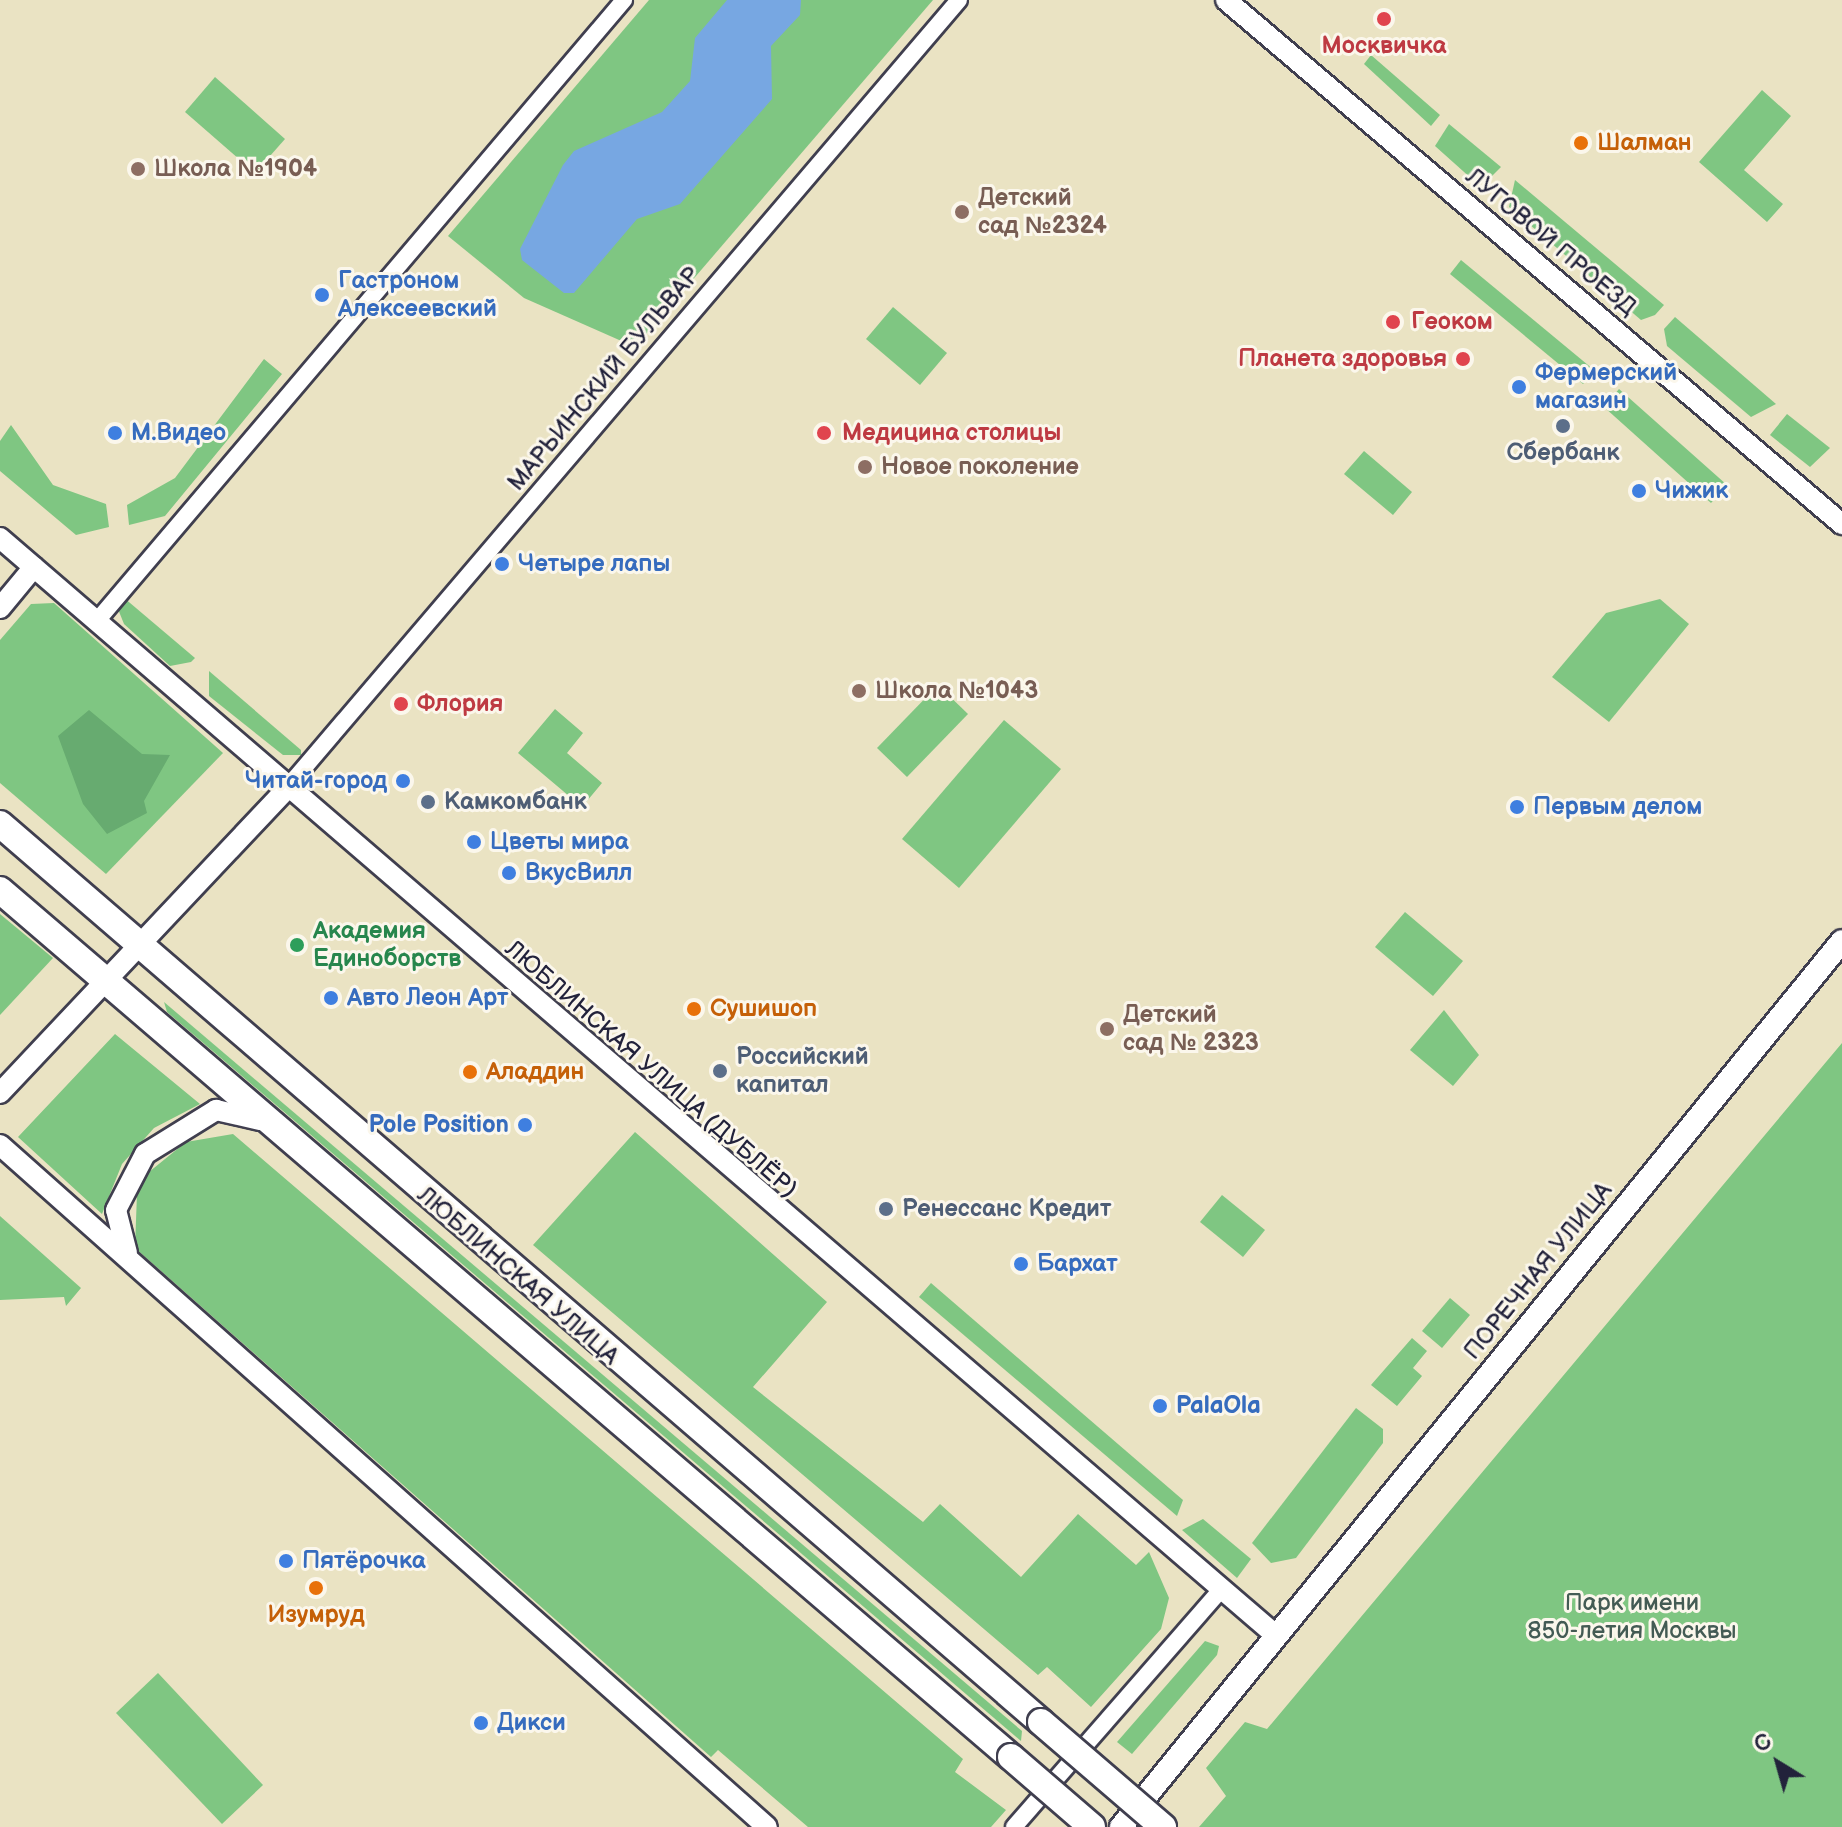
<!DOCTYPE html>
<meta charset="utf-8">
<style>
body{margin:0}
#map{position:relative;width:1842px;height:1827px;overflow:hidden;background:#eae3c3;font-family:"Balsamiq Sans",sans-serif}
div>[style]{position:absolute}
.green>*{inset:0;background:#7fc682}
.forest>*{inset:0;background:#67ab70}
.water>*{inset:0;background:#77a7e2}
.roads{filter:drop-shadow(2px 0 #403f4f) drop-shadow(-2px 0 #403f4f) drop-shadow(0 2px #403f4f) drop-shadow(0 -2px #403f4f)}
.minor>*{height:16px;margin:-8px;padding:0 8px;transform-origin:8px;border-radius:8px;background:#fff}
.tertiary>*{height:20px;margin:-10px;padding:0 10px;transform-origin:10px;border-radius:10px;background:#fff}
.secondary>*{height:22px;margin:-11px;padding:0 11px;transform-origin:11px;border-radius:11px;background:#fff}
.primary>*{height:26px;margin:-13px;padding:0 13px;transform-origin:13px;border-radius:13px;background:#fff}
.bridges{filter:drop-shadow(2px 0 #403f4f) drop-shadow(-2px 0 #403f4f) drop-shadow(0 2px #403f4f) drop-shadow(0 -2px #403f4f)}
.primary-bridge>*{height:26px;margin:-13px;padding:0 13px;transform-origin:13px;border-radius:13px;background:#fff}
.dots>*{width:22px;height:22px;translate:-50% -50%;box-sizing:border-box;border:4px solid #fbf7ec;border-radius:50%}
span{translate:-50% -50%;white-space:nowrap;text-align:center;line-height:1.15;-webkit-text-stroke:6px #fbf7ec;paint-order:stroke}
.health-label{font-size:24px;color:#be3a42;font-weight:700}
.left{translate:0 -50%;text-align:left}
.right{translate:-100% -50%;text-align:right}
.food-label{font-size:24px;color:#c56008;font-weight:700}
.education-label{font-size:24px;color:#785e54;font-weight:700}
.street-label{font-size:24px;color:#22223b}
.shop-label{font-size:24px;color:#366cbe;font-weight:700}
.service-label{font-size:24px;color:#4e5e75;font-weight:700}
.leisure-label{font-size:24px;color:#27864d;font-weight:700}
.park-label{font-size:24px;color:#435b54}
.north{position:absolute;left:1738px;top:1723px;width:80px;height:80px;-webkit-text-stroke:6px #fbf7ec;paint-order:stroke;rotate:323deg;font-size:22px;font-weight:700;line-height:32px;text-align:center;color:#22223b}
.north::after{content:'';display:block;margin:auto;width:28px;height:36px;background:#22223b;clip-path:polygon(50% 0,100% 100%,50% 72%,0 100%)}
</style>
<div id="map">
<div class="green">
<div style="clip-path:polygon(649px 0,933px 0,635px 347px,524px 298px,448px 236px)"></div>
<div style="clip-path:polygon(1371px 55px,1440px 115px,1431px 126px,1364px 64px)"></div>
<div style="clip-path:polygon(215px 77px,285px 139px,255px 173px,185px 112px)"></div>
<div style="clip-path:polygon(1762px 90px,1791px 116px,1744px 170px,1783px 204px,1767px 222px,1699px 162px)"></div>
<div style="clip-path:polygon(1449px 124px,1501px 167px,1492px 176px,1473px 180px,1435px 146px)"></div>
<div style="clip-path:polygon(1515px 180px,1664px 305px,1655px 315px,1641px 320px,1509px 207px)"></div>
<div style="clip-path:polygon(1461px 260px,1594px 370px,1583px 384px,1450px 274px)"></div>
<div style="clip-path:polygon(893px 307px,947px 353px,920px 385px,866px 339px)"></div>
<div style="clip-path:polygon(1675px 317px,1776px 404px,1751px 417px,1667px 346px,1664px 329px)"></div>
<div style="clip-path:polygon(264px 359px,282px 374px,165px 516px,129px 525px,127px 505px,175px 478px)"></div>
<div style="clip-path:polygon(1619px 389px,1727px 485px,1711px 503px,1604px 407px)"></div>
<div style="clip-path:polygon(1787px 414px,1830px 448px,1810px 467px,1770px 435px)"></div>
<div style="clip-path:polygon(11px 425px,53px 485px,106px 504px,109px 527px,76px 535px,0 471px,0 441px)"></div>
<div style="clip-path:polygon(1364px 451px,1412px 492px,1393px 515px,1344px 474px)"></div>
<div style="clip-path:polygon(123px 597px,195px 658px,191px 662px,170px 666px,124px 624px,118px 609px)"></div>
<div style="clip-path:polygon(1660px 599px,1689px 624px,1609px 722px,1552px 677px,1606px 613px)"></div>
<div style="clip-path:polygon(54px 603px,223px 753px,106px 874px,0 783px,0 640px,31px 604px)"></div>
<div style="clip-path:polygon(209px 671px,301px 750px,301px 755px,283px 755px,209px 696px)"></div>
<div style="clip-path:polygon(938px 685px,968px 714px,907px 777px,877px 748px)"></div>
<div style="clip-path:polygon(555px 709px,583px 733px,567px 753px,602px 783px,582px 807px,518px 753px)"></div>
<div style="clip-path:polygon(1004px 720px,1061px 769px,959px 888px,902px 839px)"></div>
<div style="clip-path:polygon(1405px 912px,1463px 961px,1433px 996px,1375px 947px)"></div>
<div style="clip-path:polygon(0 914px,53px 958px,0 1015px)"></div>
<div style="clip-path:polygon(164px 1002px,1022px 1731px,1021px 1741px,167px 1012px)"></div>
<div style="clip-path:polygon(1444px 1010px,1479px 1055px,1453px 1086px,1410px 1050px)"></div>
<div style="clip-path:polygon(115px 1034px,200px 1104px,154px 1128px,122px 1164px,102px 1214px,18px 1137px)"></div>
<div style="clip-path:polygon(1842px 1043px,1842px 1827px,1199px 1827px,1226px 1796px,1206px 1768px,1245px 1722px,1267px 1729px)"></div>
<div style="clip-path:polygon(635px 1132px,827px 1302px,753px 1387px,923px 1522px,940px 1504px,1021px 1577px,1078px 1514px,1136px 1565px,1149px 1552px,1169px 1598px,1161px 1629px,1091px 1707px,1047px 1667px,1038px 1675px,533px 1245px)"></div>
<div style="clip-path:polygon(233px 1134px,963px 1759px,955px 1772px,1006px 1810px,991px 1827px,808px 1827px,718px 1750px,711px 1757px,135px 1248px,137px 1193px,149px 1172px,186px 1142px)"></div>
<div style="clip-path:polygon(1222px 1195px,1265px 1230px,1243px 1257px,1200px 1222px)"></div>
<div style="clip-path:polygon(0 1216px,81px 1288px,66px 1306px,64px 1297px,0 1300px)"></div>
<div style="clip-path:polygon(931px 1283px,1183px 1500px,1177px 1516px,919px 1297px)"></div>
<div style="clip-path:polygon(1450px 1298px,1470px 1315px,1442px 1348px,1422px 1331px)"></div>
<div style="clip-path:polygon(1412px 1338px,1427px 1351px,1413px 1368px,1422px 1376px,1397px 1406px,1371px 1385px)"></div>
<div style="clip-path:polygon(1356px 1408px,1383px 1429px,1383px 1443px,1296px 1558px,1271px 1563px,1252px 1543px)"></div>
<div style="clip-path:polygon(1203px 1519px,1251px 1559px,1237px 1578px,1182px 1530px)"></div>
<div style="clip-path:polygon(1205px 1641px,1219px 1646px,1217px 1655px,1132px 1754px,1117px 1742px)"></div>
<div style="clip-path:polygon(158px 1673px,263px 1785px,222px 1824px,116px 1713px)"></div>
</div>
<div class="forest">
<div style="clip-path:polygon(89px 710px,142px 754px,170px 755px,144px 801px,147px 813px,107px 834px,83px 804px,58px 736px)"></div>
</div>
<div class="water">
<div style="clip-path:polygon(727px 0,801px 0,800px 15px,771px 46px,772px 99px,680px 204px,637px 219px,574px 293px,564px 293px,522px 260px,520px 249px,563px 165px,574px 151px,662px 112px,690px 81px,695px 38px)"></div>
</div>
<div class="roads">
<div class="minor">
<div style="left:96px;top:622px;width:816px;rotate:-49.67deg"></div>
<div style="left:286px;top:789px;width:1037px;rotate:-49.54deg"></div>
<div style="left:1014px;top:1827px;width:313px;rotate:-48.9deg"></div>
</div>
<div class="tertiary">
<div style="left:1226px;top:0;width:809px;rotate:40.39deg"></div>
<div style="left:0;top:538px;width:1681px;rotate:40.7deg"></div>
<div style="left:0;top:608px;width:53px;rotate:-50.3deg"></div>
<div style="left:0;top:1093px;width:417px;rotate:-46.7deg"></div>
<div style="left:0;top:1145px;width:1026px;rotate:41.64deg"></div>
<div style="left:127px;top:1253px;width:44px;rotate:-104.3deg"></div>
<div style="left:116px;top:1210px;width:63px;rotate:-62.6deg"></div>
<div style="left:145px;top:1154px;width:84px;rotate:-31.8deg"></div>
<div style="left:216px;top:1110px;width:45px;rotate:12.8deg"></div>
</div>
<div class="secondary">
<div style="left:1121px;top:1827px;width:1142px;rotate:-50.86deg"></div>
</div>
<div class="primary">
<div style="left:0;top:824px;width:1375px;rotate:40.78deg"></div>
<div style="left:0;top:890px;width:1332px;rotate:40.62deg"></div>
</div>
</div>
<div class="bridges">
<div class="primary-bridge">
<div style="left:1041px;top:1722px;width:161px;rotate:40.7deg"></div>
<div style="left:1011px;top:1757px;width:107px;rotate:40.8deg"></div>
</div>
</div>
<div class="dots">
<div style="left:1384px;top:19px;background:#e0444e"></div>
<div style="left:1581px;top:143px;background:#e8710a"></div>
<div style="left:138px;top:169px;background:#8d6e63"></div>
<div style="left:962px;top:212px;background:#8d6e63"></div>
<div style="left:322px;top:295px;background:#3f7fe0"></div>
<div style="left:1393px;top:322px;background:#e0444e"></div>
<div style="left:1463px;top:359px;background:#e0444e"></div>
<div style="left:1519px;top:387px;background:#3f7fe0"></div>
<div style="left:1563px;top:426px;background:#5c6f8a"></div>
<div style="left:115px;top:433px;background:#3f7fe0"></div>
<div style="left:824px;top:433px;background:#e0444e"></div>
<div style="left:865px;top:467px;background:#8d6e63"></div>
<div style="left:1639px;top:491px;background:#3f7fe0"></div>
<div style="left:502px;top:564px;background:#3f7fe0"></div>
<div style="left:859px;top:691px;background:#8d6e63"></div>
<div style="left:401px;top:704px;background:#e0444e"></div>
<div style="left:403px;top:781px;background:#3f7fe0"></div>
<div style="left:428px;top:802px;background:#5c6f8a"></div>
<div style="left:1517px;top:807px;background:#3f7fe0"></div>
<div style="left:474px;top:842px;background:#3f7fe0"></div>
<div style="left:509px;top:873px;background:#3f7fe0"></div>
<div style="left:297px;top:945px;background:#2e9e5b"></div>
<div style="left:331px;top:998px;background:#3f7fe0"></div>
<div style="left:694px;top:1009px;background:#e8710a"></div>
<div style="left:1107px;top:1029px;background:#8d6e63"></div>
<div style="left:720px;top:1071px;background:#5c6f8a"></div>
<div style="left:470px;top:1072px;background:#e8710a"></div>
<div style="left:525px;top:1125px;background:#3f7fe0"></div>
<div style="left:886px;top:1209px;background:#5c6f8a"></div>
<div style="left:1021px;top:1264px;background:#3f7fe0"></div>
<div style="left:1160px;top:1406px;background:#3f7fe0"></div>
<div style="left:286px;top:1561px;background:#3f7fe0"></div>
<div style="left:316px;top:1588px;background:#e8710a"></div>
<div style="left:481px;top:1723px;background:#3f7fe0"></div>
</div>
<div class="health-label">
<span style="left:1384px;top:46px">Москвичка</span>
<span class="left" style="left:1411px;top:322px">Геоком</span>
<span class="right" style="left:1447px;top:359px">Планета здоровья</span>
<span class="left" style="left:842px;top:433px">Медицина столицы</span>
<span class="left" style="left:417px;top:704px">Флория</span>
</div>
<div class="food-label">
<span class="left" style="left:1597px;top:143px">Шалман</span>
<span class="left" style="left:710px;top:1009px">Сушишоп</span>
<span class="left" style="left:486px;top:1072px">Аладдин</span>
<span style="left:316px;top:1615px">Изумруд</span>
</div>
<div class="education-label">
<span class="left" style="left:154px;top:169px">Школа №1904</span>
<span class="left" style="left:978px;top:212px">Детский<br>сад №2324</span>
<span class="left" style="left:881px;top:467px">Новое поколение</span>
<span class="left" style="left:875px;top:691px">Школа №1043</span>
<span class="left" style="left:1123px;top:1029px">Детский<br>сад № 2323</span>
</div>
<div class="street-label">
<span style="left:1551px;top:242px;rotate:40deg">ЛУГОВОЙ ПРОЕЗД</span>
<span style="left:604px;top:379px;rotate:-50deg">МАРЬИНСКИЙ БУЛЬВАР</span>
<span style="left:651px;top:1069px;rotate:41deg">ЛЮБЛИНСКАЯ УЛИЦА (ДУБЛЁР)</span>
<span style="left:1538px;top:1271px;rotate:-51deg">ПОРЕЧНАЯ УЛИЦА</span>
<span style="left:518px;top:1276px;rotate:41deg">ЛЮБЛИНСКАЯ УЛИЦА</span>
</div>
<div class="shop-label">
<span class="left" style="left:338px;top:295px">Гастроном<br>Алексеевский</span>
<span class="left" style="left:1535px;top:387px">Фермерский<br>магазин</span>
<span class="left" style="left:131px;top:433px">М.Видео</span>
<span class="left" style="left:1655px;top:491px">Чижик</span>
<span class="left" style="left:518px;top:564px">Четыре лапы</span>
<span class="right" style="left:387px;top:781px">Читай-город</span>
<span class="left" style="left:1533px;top:807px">Первым делом</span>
<span class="left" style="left:490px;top:842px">Цветы мира</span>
<span class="left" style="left:525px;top:873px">ВкусВилл</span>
<span class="left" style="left:347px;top:998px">Авто Леон Арт</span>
<span class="right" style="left:509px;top:1125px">Pole Position</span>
<span class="left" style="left:1037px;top:1264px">Бархат</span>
<span class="left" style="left:1176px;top:1406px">PalaOla</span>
<span class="left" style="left:302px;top:1561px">Пятёрочка</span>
<span class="left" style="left:497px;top:1723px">Дикси</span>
</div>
<div class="service-label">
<span style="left:1563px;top:453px">Сбербанк</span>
<span class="left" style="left:444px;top:802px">Камкомбанк</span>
<span class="left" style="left:736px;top:1071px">Российский<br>капитал</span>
<span class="left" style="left:902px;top:1209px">Ренессанс Кредит</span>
</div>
<div class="leisure-label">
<span class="left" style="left:313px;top:945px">Академия<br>Единоборств</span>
</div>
<div class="park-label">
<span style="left:1632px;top:1617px">Парк имени<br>850-летия Москвы</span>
</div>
<div class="north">С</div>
</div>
